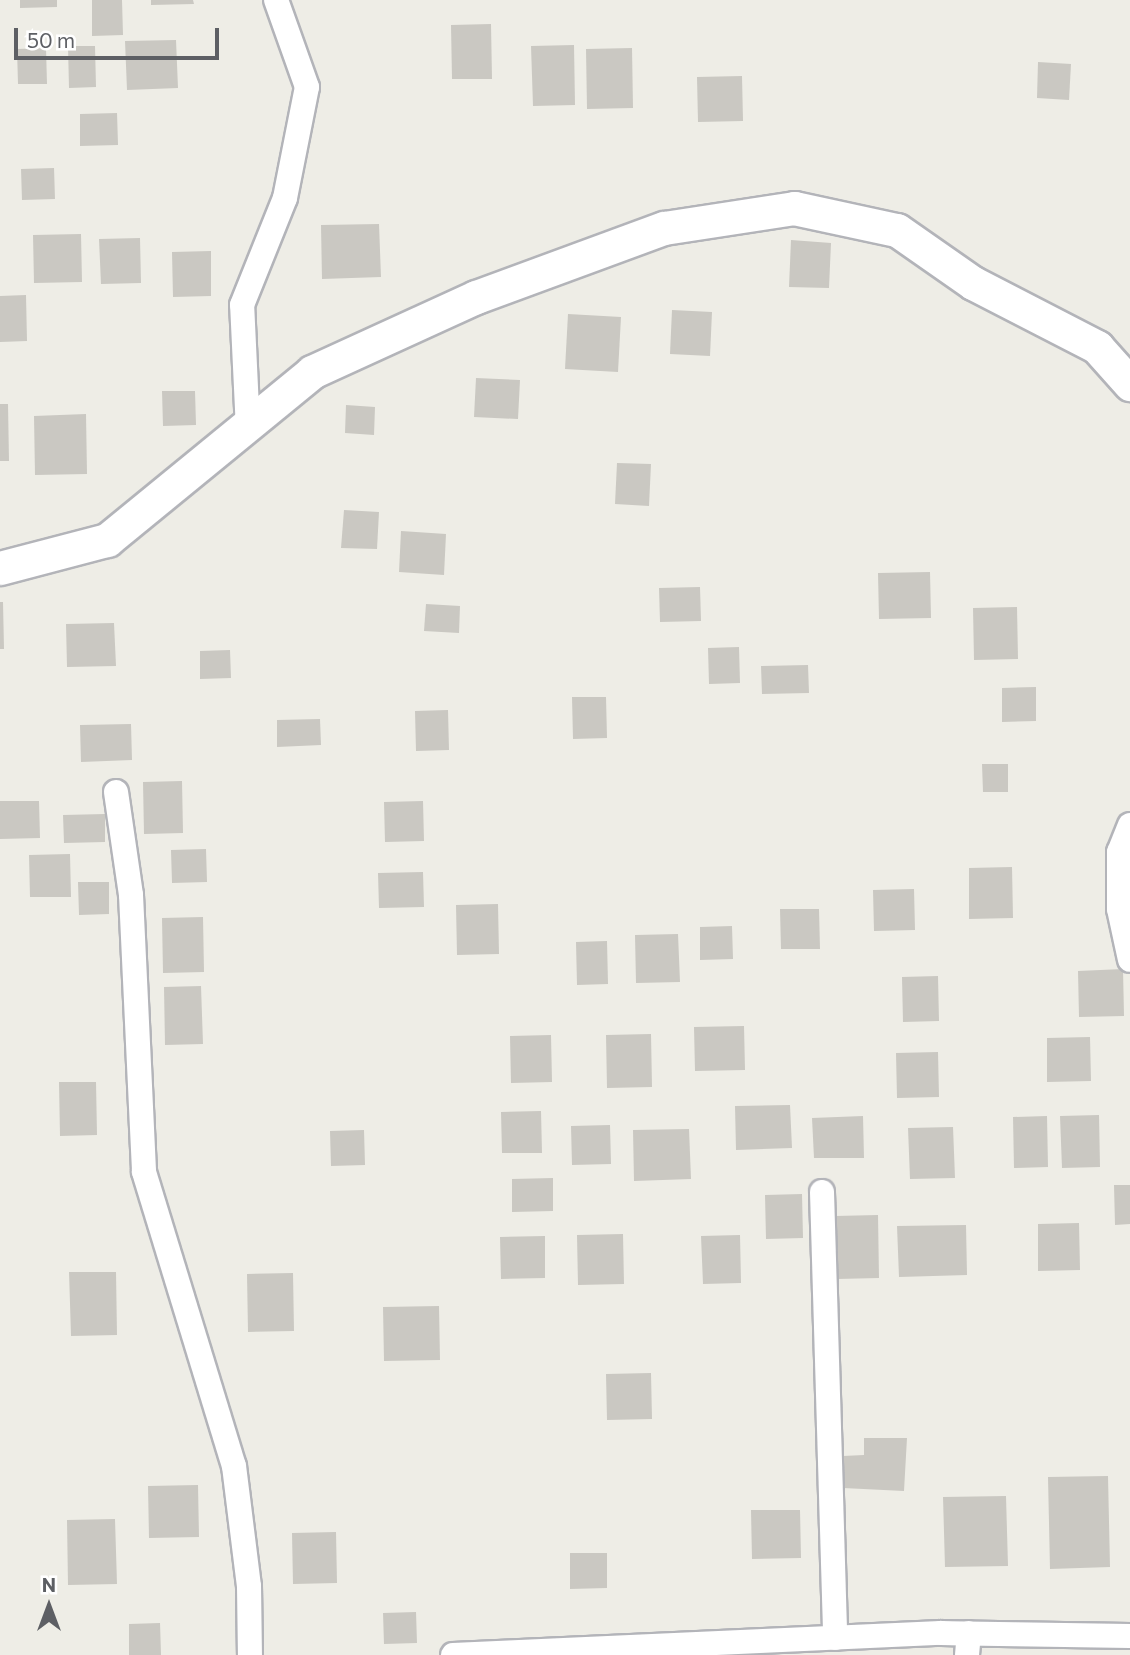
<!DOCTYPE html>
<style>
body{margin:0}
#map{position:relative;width:1130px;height:1655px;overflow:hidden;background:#eeede6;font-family:Commissioner,sans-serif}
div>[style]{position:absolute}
.building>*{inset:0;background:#cac8c2}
.roads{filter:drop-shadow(2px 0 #b3b4b9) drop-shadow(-2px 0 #b3b4b9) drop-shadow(0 2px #b3b4b9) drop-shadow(0 -2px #b3b4b9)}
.street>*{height:24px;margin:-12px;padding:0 12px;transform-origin:12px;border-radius:12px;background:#fff}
.secondary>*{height:33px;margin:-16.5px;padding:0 16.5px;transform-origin:16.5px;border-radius:16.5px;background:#fff}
span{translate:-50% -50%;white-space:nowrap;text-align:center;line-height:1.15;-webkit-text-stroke:5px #fff;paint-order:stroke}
.north{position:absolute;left:14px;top:1571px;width:70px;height:70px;-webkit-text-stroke:5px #fff;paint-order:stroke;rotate:0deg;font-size:19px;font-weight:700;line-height:28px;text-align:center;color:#5d5f64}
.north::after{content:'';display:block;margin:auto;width:24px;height:32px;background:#5d5f64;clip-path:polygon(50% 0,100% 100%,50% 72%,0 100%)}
.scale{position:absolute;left:14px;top:28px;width:205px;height:32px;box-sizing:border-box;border:4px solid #5d5f64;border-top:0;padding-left:9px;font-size:21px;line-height:24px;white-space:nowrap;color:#5d5f64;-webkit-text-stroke:5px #fff;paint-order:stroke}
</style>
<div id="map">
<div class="building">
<div style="clip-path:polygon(20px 0,57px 0,57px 7px,20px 8px)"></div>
<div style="clip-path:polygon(92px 0,122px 0,123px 35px,92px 36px)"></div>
<div style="clip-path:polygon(151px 0,193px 0,194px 4px,151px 5px)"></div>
<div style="clip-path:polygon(491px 24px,492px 79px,452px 79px,451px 25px)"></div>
<div style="clip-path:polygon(176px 40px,178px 88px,127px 90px,125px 41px)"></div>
<div style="clip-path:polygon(574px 45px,575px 105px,533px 106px,531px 46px)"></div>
<div style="clip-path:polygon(68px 46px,95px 46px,96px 87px,69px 88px)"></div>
<div style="clip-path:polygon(46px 48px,47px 84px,18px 84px,17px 49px)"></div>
<div style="clip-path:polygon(632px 48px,633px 108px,587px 109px,586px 49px)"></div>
<div style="clip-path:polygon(1038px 62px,1071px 64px,1069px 100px,1037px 98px)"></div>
<div style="clip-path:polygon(742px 76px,743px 121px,698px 122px,697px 77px)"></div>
<div style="clip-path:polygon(117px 113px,118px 145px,80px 146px,80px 114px)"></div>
<div style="clip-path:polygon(54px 168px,55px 199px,22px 200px,21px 169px)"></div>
<div style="clip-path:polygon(379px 224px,381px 277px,322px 279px,321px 225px)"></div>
<div style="clip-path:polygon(81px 234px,82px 282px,34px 283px,33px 235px)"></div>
<div style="clip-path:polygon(140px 238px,141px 283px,101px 284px,99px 239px)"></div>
<div style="clip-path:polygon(791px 240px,831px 243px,829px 288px,789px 287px)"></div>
<div style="clip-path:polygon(211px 251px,211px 296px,173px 297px,172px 252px)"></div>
<div style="clip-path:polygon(26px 295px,27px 341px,0 342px,0 296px)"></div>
<div style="clip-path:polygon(672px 310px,712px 312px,710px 356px,670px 354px)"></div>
<div style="clip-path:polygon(568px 314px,621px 317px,618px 372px,565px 369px)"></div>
<div style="clip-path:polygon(476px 378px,520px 380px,518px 419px,474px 417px)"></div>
<div style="clip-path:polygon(162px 391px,195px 391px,196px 425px,163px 426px)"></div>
<div style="clip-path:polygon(0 404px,8px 404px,9px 461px,0 461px)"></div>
<div style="clip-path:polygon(346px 405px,375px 407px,374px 435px,345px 433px)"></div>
<div style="clip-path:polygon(86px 414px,87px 474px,35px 475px,34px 416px)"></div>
<div style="clip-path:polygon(617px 463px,651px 464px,649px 506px,615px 504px)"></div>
<div style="clip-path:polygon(344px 510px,379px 512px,377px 549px,341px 548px)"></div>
<div style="clip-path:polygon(401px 531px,446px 534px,444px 575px,399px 572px)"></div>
<div style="clip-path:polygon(930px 572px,931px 618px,879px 619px,878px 573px)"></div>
<div style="clip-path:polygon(700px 587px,701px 621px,660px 622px,659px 588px)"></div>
<div style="clip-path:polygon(0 602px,3px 602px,4px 649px,0 649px)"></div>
<div style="clip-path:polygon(426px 604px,460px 606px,459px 633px,424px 631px)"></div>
<div style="clip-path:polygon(1017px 607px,1018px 659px,974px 660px,973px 608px)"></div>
<div style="clip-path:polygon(114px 623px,116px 666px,67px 667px,66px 624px)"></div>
<div style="clip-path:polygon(739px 647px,740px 683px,709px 684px,708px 648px)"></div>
<div style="clip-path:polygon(230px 650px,231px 678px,200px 679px,200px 651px)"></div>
<div style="clip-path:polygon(808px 665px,809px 693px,762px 694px,761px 666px)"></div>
<div style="clip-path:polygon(1036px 687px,1036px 721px,1002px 722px,1002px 688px)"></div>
<div style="clip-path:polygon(572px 697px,606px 697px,607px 738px,573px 739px)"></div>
<div style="clip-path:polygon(448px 710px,449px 750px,416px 751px,415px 711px)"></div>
<div style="clip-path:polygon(320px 719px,321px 745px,277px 747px,277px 720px)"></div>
<div style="clip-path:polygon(131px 724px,132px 760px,81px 762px,80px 725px)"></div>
<div style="clip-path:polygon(982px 764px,1008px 764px,1008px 792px,983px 792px)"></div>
<div style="clip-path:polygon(182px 781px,183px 833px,144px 834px,143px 782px)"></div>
<div style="clip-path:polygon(0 801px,39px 801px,40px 838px,0 839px)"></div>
<div style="clip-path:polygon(423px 801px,424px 841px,385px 842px,384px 802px)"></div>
<div style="clip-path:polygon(105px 814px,105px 842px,64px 843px,63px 815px)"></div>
<div style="clip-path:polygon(206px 849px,207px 882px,172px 883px,171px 850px)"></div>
<div style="clip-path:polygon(70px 854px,71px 897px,30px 897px,29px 855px)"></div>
<div style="clip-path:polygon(1012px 867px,1013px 918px,969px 919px,969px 868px)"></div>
<div style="clip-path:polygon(423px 872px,424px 907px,379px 908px,378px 873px)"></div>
<div style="clip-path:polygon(78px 882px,109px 882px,109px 914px,79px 915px)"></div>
<div style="clip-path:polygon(914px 889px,915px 930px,874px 931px,873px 890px)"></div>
<div style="clip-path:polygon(498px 904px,499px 954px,457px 955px,456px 905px)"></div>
<div style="clip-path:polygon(780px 909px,819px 909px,820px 949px,781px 949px)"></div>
<div style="clip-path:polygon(203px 917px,204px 972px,163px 973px,162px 918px)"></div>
<div style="clip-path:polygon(732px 926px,733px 959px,700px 960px,700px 927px)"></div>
<div style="clip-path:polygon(678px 934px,680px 982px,636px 983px,635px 935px)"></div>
<div style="clip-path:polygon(607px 941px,608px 984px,577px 985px,576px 942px)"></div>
<div style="clip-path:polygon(1123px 969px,1124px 1016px,1079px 1017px,1078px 971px)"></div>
<div style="clip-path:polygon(938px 976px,939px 1021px,903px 1022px,902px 977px)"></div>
<div style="clip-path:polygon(201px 986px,203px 1044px,165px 1045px,164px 987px)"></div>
<div style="clip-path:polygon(744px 1026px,745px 1070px,695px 1071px,694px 1027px)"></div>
<div style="clip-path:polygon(651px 1034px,652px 1087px,607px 1088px,606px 1035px)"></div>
<div style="clip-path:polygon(551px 1035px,552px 1082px,511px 1083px,510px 1036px)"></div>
<div style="clip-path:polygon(1090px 1037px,1091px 1081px,1047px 1082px,1047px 1038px)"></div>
<div style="clip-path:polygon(938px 1052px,939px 1097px,897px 1098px,896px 1053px)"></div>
<div style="clip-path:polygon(59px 1082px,96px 1082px,97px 1135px,60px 1136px)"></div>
<div style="clip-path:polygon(790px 1105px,792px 1148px,736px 1150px,735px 1106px)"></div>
<div style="clip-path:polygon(541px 1111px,542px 1153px,502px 1153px,501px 1112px)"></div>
<div style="clip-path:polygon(1099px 1115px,1100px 1167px,1062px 1168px,1060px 1116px)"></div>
<div style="clip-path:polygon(863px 1116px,864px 1158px,814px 1158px,812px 1118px)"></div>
<div style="clip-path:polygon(1047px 1116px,1048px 1167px,1014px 1168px,1013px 1117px)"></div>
<div style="clip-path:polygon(610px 1125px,611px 1164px,572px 1165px,571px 1126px)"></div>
<div style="clip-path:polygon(953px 1127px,955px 1178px,910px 1179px,908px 1128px)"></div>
<div style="clip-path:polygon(689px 1129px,691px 1179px,634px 1181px,633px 1130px)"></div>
<div style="clip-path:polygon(364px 1130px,365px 1165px,331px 1166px,330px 1131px)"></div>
<div style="clip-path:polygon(553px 1178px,553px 1211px,512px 1212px,512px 1179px)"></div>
<div style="clip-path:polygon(1114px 1185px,1130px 1185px,1130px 1224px,1115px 1225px)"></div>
<div style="clip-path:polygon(802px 1194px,803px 1238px,766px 1239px,765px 1195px)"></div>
<div style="clip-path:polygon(878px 1215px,879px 1278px,837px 1279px,835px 1216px)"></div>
<div style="clip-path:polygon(1079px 1223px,1080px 1270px,1038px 1271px,1038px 1224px)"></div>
<div style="clip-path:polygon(966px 1225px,967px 1275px,899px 1277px,897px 1226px)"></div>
<div style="clip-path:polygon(623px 1234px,624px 1284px,578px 1285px,577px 1235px)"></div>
<div style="clip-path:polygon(740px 1235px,741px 1283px,703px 1284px,701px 1236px)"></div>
<div style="clip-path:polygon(545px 1236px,545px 1278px,501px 1279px,500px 1237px)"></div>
<div style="clip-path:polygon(69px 1272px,116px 1272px,117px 1335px,71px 1336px)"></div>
<div style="clip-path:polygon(293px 1273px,294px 1331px,248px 1332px,247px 1274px)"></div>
<div style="clip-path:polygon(439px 1306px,440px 1360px,384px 1361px,383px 1307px)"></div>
<div style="clip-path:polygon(651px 1373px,652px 1419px,607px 1420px,606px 1374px)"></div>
<div style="clip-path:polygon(864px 1438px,907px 1438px,904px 1491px,843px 1488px,843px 1456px,864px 1455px)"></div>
<div style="clip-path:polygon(1108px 1476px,1110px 1567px,1050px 1569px,1048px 1477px)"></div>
<div style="clip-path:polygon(198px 1485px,199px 1537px,149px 1538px,148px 1486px)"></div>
<div style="clip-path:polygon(1006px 1496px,1008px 1566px,945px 1567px,943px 1497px)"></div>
<div style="clip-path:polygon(751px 1510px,800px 1510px,801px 1558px,752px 1559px)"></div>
<div style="clip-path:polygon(115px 1519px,117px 1584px,68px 1585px,67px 1520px)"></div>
<div style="clip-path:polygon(336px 1532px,337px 1583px,293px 1584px,292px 1533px)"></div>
<div style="clip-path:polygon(570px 1553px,607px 1553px,607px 1588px,570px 1589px)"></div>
<div style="clip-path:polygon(416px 1612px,417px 1643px,384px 1644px,383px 1613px)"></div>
<div style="clip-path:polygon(160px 1623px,161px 1655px,129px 1655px,129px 1624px)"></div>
</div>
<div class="roads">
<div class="street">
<div style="left:248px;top:430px;width:125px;rotate:-92.7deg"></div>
<div style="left:242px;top:305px;width:115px;rotate:-68.1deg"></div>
<div style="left:285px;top:198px;width:113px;rotate:-78.8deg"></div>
<div style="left:307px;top:87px;width:92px;rotate:-109.6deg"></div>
<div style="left:116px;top:792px;width:104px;rotate:81.7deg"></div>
<div style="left:131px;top:895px;width:277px;rotate:87.3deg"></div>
<div style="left:144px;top:1172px;width:307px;rotate:73deg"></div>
<div style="left:234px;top:1466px;width:121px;rotate:82.9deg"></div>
<div style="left:249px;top:1586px;width:69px;rotate:89.2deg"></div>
<div style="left:1130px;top:825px;width:29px;rotate:112deg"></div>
<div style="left:1119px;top:852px;width:57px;rotate:90deg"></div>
<div style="left:1119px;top:909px;width:52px;rotate:77.8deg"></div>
<div style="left:822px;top:1192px;width:446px;rotate:88.3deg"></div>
<div style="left:453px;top:1655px;width:488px;rotate:-2.6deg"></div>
<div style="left:941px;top:1633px;width:189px;rotate:0.9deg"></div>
<div style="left:967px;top:1655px;width:22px;rotate:-85deg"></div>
</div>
<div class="secondary">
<div style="left:0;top:568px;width:111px;rotate:-14.7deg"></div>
<div style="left:107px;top:540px;width:265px;rotate:-39.3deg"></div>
<div style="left:312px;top:372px;width:180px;rotate:-24.6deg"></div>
<div style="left:476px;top:297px;width:200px;rotate:-20.2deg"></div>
<div style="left:664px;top:228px;width:132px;rotate:-8.7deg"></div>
<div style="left:794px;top:208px;width:105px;rotate:12.1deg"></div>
<div style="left:897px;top:230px;width:93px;rotate:34.9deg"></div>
<div style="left:973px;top:283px;width:140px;rotate:27.3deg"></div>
<div style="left:1097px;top:347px;width:50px;rotate:48.3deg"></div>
</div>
</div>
<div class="north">N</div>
<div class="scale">50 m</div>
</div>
